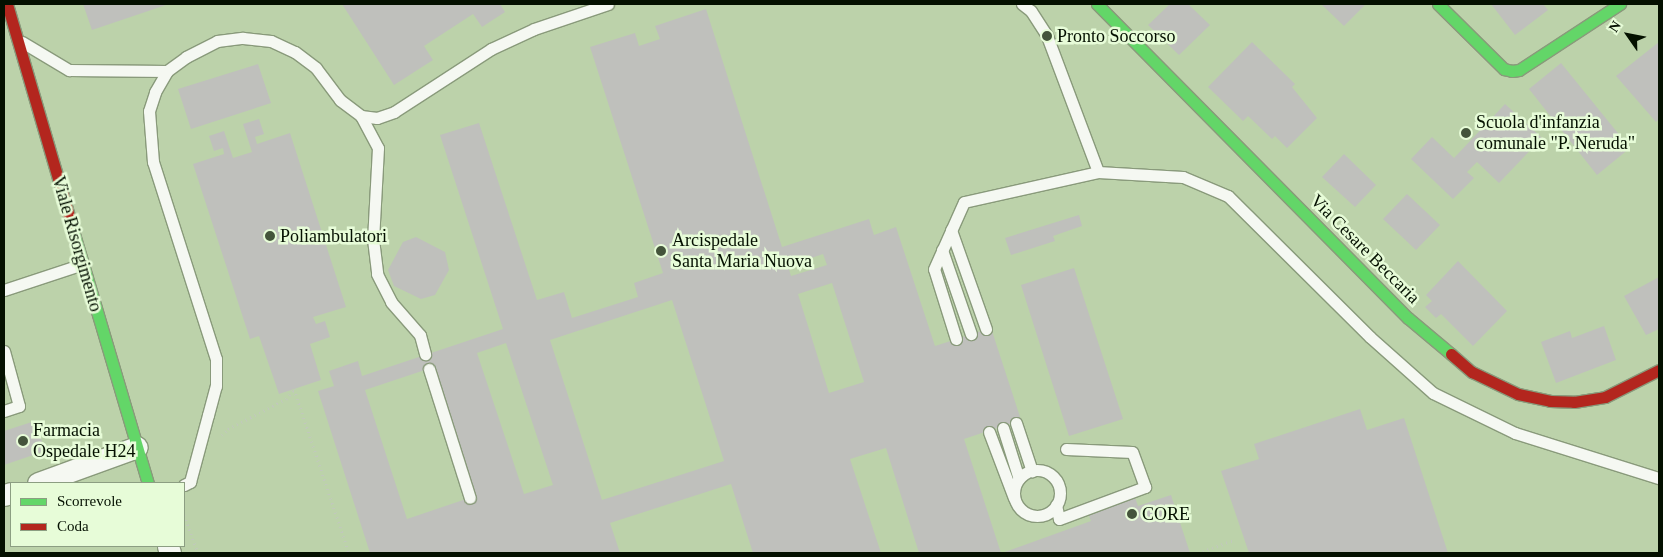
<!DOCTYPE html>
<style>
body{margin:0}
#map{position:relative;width:1663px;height:557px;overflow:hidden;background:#bcd2aa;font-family:"Times New Roman",serif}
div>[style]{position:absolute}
.building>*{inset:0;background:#bfc0bc}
.path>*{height:3px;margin-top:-1.5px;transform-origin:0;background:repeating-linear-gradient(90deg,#c1c8bc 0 1px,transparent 0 5px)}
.roads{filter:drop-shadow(1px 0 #899a7b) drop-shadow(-1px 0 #899a7b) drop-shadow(0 1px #899a7b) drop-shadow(0 -1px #899a7b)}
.lane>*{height:11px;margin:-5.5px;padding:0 5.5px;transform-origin:5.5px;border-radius:5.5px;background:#f5f8f2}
.lane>.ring{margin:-5.5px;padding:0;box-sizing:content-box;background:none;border:11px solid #f5f8f2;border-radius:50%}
.street>*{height:21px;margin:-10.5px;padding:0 10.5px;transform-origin:10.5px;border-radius:10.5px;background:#f5f8f2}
.fast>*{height:11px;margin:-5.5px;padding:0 5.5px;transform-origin:5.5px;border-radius:5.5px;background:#63d668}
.jam>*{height:11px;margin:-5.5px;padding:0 5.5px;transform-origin:5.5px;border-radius:5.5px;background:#b3261e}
.dots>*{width:14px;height:14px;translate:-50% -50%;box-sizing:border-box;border:2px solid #e7fcd8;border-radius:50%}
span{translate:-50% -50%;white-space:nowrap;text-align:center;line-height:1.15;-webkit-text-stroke:5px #e7fcd8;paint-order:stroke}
.poi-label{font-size:18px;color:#041000}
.left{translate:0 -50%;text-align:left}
.street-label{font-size:18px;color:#041000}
.frame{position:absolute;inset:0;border:5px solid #041000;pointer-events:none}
.legend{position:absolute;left:10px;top:482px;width:175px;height:65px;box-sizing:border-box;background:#e7fcd8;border:1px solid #8c9e82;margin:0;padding:6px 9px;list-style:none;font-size:15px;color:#041000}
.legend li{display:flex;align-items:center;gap:10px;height:25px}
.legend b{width:25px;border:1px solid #8c9e82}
.north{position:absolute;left:1603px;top:10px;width:50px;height:50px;-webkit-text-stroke:4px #e7fcd8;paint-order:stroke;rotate:303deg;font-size:14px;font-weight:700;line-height:20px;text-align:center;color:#041000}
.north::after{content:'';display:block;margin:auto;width:18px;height:22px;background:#041000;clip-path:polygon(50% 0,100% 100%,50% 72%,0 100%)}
</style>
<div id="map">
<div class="building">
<div style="clip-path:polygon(83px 4px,169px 4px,92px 30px)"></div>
<div style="clip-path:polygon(342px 4px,500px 4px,505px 12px,482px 27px,473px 14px,424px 46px,433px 60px,394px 85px)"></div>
<div style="clip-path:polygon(1170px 4px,1188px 4px,1210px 25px,1179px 55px,1148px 25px)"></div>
<div style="clip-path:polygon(1321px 4px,1366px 4px,1344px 26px)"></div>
<div style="clip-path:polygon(1491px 4px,1543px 4px,1548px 10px,1515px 35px)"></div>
<div style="clip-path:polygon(evenodd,706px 9px,782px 247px,869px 219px,874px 235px,896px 227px,935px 346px,991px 328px,1021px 420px,964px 439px,1001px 553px,919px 553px,886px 448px,850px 459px,881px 553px,753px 553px,731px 484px,610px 523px,620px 553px,370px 553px,318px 391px,334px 386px,329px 371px,358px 361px,362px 376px,503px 329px,440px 135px,479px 123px,537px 300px,564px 292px,572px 318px,638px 297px,634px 283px,663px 273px,590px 47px,635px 33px,639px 46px,660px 39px,655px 26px,706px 9px,823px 254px,827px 265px,791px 276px,788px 266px,823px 254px,706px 9px,832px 283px,864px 382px,829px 393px,798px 294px,832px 283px,706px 9px,672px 300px,724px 461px,602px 500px,550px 340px,672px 300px,706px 9px,506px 343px,553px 485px,524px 494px,477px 353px,506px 343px,706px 9px,434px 367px,475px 496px,407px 519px,365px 390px,434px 367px)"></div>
<div style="clip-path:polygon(1252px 42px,1295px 84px,1292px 87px,1317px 118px,1287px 148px,1275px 136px,1272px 139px,1248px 116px,1243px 121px,1208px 87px)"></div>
<div style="clip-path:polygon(1659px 42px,1659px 119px,1656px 122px,1616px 76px)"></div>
<div style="clip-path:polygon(1561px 63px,1630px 148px,1597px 175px,1529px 89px)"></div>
<div style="clip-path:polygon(258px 64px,271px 103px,191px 129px,178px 89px)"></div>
<div style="clip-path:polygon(1505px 104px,1542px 138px,1499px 183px,1477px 162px,1467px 172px,1474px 178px,1453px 199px,1411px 159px,1432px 137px,1454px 158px)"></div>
<div style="clip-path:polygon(259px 119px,264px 134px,255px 137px,257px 144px,290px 133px,346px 307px,313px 317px,316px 324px,325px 321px,330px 337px,310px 344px,321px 380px,279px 394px,259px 336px,250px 339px,193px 164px,224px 154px,223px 148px,214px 151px,209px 136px,224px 131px,233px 158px,252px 152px,243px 124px)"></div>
<div style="clip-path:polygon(1344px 154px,1376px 185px,1355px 207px,1322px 177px)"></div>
<div style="clip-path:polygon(1407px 194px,1440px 225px,1416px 250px,1383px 219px)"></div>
<div style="clip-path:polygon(1079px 215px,1082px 226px,1053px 236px,1055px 241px,1011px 255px,1005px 238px)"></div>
<div style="clip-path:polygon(416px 237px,445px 252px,449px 270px,435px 295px,421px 299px,394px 286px,388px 270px,403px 242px)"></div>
<div style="clip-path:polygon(1458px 261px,1507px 311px,1473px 346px,1441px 314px,1436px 318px,1425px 307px,1432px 301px,1426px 295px)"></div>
<div style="clip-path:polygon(1074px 268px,1123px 419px,1069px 436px,1021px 285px)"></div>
<div style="clip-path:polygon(1659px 277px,1659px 329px,1646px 335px,1624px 296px)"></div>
<div style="clip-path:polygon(1604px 326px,1616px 360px,1556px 383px,1541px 342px,1570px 331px,1572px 338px)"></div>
<div style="clip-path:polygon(1360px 409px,1367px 430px,1404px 418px,1448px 553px,1249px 553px,1221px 471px,1259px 459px,1254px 444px)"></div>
<div style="clip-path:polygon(35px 421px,45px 451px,4px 465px,4px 431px)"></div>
<div style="clip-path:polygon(1131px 486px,1138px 506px,1171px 495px,1190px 553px,1002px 553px,1091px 521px,1084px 503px)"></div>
</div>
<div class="path">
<div style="left:294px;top:389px;width:173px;rotate:71.5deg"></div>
<div style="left:222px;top:435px;width:8px;rotate:-45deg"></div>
<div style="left:228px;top:429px;width:65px;rotate:-27.3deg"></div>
<div style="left:286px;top:399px;width:13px;rotate:-51deg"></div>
<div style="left:184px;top:515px;width:40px;rotate:69.8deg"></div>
<div style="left:1198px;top:553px;width:38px;rotate:-20deg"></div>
</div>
<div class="roads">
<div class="lane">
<div style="left:1022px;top:4px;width:11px;rotate:38deg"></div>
<div style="left:1031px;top:11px;width:30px;rotate:57deg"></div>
<div style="left:1047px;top:36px;width:145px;rotate:69.4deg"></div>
<div style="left:22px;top:42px;width:55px;rotate:30.8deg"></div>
<div style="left:69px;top:70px;width:98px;rotate:0.6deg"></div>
<div style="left:361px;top:116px;width:36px;rotate:62deg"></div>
<div style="left:378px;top:148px;width:91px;rotate:93.1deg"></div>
<div style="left:373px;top:239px;width:35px;rotate:83deg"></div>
<div style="left:377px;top:274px;width:31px;rotate:63deg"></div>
<div style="left:391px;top:302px;width:44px;rotate:48.7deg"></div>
<div style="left:420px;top:335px;width:20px;rotate:75deg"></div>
<div style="left:951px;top:230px;width:105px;rotate:70.5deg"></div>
<div style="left:942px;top:250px;width:89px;rotate:71deg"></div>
<div style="left:4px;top:290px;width:83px;rotate:-18.2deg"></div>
<div style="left:956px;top:339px;width:73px;rotate:-107.4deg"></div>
<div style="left:934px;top:269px;width:73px;rotate:-65.9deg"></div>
<div style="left:964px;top:202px;width:137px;rotate:-12.6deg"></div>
<div style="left:1098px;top:172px;width:85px;rotate:3.4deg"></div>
<div style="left:1183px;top:177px;width:49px;rotate:22.9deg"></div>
<div style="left:1228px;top:196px;width:200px;rotate:44.8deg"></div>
<div style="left:1370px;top:337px;width:84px;rotate:41.6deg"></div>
<div style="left:1433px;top:393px;width:91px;rotate:26deg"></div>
<div style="left:1515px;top:433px;width:151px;rotate:17.4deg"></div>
<div style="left:4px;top:351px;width:57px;rotate:74.7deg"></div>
<div style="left:19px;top:406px;width:16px;rotate:162deg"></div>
<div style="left:429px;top:369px;width:135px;rotate:72.4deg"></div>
<div style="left:1016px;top:423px;width:51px;rotate:71.6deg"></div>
<div style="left:1003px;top:428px;width:53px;rotate:72.6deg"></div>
<div style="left:989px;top:432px;width:71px;rotate:69.3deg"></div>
<div class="ring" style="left:1014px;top:470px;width:35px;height:35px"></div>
<div style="left:184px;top:485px;width:7px;rotate:-27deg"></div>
<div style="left:190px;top:482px;width:69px;rotate:-75deg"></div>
<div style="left:208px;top:415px;width:30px;rotate:-75deg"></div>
<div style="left:216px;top:386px;width:27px;rotate:-90deg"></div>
<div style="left:216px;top:359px;width:207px;rotate:-107.7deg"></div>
<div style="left:153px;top:162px;width:51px;rotate:-94.5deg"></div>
<div style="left:149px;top:111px;width:20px;rotate:-72deg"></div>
<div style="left:155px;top:92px;width:24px;rotate:-60deg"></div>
<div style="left:167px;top:71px;width:24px;rotate:-36deg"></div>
<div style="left:186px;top:57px;width:35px;rotate:-27deg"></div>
<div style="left:217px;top:41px;width:26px;rotate:-7deg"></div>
<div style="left:243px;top:38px;width:28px;rotate:6deg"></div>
<div style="left:271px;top:41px;width:26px;rotate:25deg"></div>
<div style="left:295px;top:52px;width:26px;rotate:37deg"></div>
<div style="left:316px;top:68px;width:40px;rotate:53deg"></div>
<div style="left:340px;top:100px;width:26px;rotate:37deg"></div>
<div style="left:361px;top:116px;width:16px;rotate:7deg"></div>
<div style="left:377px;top:118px;width:18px;rotate:-19deg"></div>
<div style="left:394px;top:112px;width:116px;rotate:-33deg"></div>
<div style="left:491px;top:49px;width:47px;rotate:-24.9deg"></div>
<div style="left:534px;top:29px;width:78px;rotate:-18.7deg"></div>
<div style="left:1056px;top:505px;width:14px;rotate:78deg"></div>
<div style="left:1059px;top:519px;width:92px;rotate:-20.4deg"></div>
<div style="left:1145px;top:487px;width:37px;rotate:-110deg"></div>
<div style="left:1132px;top:452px;width:66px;rotate:-177.4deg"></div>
</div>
<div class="street">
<div style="left:38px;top:483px;width:105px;rotate:-20deg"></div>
<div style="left:4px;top:495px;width:7px;rotate:-16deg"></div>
<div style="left:168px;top:546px;width:7px;rotate:74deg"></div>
</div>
<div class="fast">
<div style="left:1097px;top:4px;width:442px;rotate:45.3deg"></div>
<div style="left:1408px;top:318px;width:56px;rotate:39.9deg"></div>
<div style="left:1438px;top:4px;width:93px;rotate:44.6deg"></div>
<div style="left:1504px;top:69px;width:8px;rotate:14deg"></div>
<div style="left:1512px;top:71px;width:7px;rotate:-8deg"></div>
<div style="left:1519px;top:70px;width:121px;rotate:-33.2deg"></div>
<div style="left:72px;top:227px;width:267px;rotate:73.5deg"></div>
</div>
<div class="jam">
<div style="left:7px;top:4px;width:232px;rotate:73.7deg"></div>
<div style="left:1451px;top:354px;width:28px;rotate:41deg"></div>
<div style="left:1472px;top:372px;width:51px;rotate:25.6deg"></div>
<div style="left:1518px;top:394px;width:33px;rotate:12deg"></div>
<div style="left:1550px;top:401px;width:24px;rotate:2deg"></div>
<div style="left:1574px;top:402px;width:31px;rotate:-9deg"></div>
<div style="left:1605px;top:397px;width:60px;rotate:-26.6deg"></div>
</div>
</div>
<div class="dots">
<div style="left:1047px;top:36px;background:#44543b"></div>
<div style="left:1466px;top:133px;background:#44543b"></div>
<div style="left:270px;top:236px;background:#44543b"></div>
<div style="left:661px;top:251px;background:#44543b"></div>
<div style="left:23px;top:441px;background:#44543b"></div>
<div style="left:1132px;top:514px;background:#44543b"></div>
</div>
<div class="poi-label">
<span class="left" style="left:1057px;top:36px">Pronto Soccorso</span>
<span class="left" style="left:1476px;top:133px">Scuola d'infanzia<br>comunale "P. Neruda"</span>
<span class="left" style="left:280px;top:236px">Poliambulatori</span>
<span class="left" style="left:672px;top:251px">Arcispedale<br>Santa Maria Nuova</span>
<span class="left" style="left:33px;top:441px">Farmacia<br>Ospedale H24</span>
<span class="left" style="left:1142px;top:514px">CORE</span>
</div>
<div class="street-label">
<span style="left:77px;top:244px;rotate:74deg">Viale Risorgimento</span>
<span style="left:1365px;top:249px;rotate:45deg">Via Cesare Beccaria</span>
</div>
<div class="frame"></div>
<ul class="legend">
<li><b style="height:6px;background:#63d668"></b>Scorrevole</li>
<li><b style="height:6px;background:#b3261e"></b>Coda</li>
</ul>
<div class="north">N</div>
</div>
